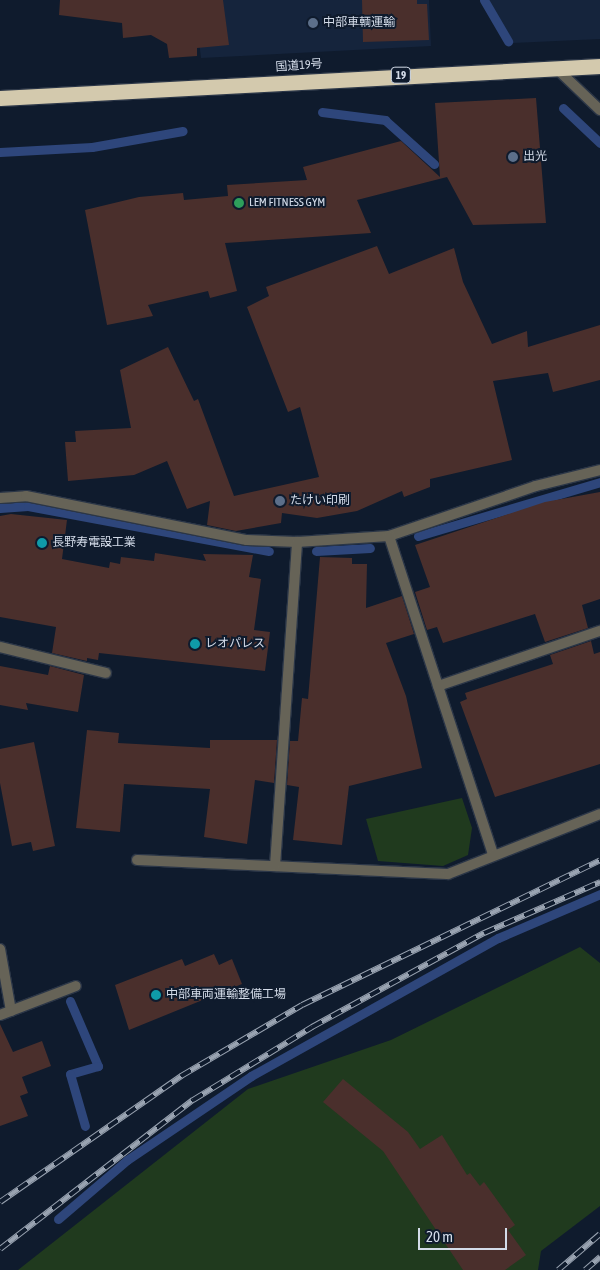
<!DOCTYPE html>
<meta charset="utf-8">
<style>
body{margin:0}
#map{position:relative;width:600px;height:1270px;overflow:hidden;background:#0f1b2d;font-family:"Asap Condensed","Noto Sans JP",sans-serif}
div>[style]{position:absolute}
.built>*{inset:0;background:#15243c}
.green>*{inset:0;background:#203a1e}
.stream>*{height:9px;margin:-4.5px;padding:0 4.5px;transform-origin:4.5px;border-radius:4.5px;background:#2e467b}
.building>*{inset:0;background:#4a2f2c}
.roads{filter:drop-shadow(1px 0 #2b3647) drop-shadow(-1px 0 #2b3647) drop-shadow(0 1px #2b3647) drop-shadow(0 -1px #2b3647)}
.street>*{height:10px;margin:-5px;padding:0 5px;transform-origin:5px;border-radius:5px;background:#666357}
.highway>*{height:15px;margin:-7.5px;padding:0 7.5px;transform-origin:7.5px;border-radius:7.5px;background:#d3c9ad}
.rail>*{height:5.5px;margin-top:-2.75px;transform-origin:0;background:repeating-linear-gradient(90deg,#0f1b2d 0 11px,#99a3b1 0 22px);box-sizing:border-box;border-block:1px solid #99a3b1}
.dots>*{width:14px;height:14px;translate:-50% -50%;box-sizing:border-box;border:2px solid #0f1b2d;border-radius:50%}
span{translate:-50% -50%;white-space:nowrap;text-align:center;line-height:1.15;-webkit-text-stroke:4px #0f1b2d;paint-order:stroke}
.shield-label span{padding:1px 4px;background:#0f1b2d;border:1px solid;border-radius:4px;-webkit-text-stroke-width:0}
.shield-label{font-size:11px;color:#d4dce9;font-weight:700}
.poi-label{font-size:12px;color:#d4dce9}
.left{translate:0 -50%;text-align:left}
.street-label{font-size:12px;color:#d4dce9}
.scale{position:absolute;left:418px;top:1228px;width:89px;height:22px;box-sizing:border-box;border:2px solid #d4dce9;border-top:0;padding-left:6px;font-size:15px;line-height:18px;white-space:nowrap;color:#d4dce9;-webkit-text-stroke:4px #0f1b2d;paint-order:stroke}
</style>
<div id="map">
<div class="built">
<div style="clip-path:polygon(194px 0,429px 0,431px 46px,201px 58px)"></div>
<div style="clip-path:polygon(488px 0,600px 0,600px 39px,513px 43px)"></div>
</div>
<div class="green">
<div style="clip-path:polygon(462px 798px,472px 828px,468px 855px,443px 866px,378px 861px,366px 819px)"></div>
<div style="clip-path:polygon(580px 947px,600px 963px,600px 1206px,541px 1251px,538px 1270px,18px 1270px,248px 1089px,391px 1040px)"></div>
</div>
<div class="stream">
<div style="left:484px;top:0;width:48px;rotate:59.7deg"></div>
<div style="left:563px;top:108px;width:51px;rotate:43.4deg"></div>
<div style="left:322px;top:112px;width:64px;rotate:7.2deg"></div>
<div style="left:385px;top:120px;width:66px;rotate:41.9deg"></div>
<div style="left:0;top:152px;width:92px;rotate:-3.1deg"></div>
<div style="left:92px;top:147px;width:92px;rotate:-10deg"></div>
<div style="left:0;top:508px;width:28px;rotate:-4deg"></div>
<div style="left:28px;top:506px;width:245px;rotate:10.6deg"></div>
<div style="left:418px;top:536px;width:190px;rotate:-16.5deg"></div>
<div style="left:316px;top:551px;width:54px;rotate:-3.2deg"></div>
<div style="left:70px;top:1001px;width:71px;rotate:66.7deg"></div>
<div style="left:98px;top:1066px;width:29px;rotate:164deg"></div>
<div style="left:70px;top:1074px;width:54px;rotate:73.9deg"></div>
<div style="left:58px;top:1219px;width:91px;rotate:-40.5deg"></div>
<div style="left:127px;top:1160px;width:150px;rotate:-34.1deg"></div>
<div style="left:251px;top:1076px;width:283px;rotate:-29.2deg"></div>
<div style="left:498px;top:938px;width:111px;rotate:-23.3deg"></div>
</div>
<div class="building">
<div style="clip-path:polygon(60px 0,223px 0,229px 45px,197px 48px,197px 56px,169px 58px,167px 44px,151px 35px,123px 38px,122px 23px,59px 15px)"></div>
<div style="clip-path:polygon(362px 0,417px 0,417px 4px,427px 4px,429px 40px,363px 42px)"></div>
<div style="clip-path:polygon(536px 98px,546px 223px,473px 225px,447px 177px,357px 200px,371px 233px,225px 243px,237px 291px,210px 298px,208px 291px,148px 305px,153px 316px,107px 325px,85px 210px,139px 197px,183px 193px,184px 200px,228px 196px,227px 185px,307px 180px,303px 167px,401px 141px,440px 177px,435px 103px)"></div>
<div style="clip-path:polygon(377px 246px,389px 274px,454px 248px,463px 282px,492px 344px,527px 331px,528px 347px,600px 325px,600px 380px,553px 392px,548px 373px,493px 381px,512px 460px,430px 479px,430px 487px,404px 497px,402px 491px,357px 511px,317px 518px,282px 513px,281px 523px,236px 531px,207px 525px,210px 501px,187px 509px,167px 461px,134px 475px,68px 481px,65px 442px,76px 442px,75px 431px,131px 428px,120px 370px,168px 347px,194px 401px,198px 399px,234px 496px,319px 477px,300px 407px,288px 412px,247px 307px,269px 296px,266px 287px)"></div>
<div style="clip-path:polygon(600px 492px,600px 599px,582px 605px,588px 628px,545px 642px,535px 614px,443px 643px,437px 627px,427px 630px,415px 592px,430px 587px,415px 545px,545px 502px)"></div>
<div style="clip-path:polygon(11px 514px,67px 520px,62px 559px,109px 568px,110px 562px,120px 564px,121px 557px,154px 561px,155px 553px,206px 561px,203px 554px,253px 555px,249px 577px,261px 579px,254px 630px,270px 632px,265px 671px,99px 653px,98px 660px,87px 658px,87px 661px,52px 653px,56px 627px,0 617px,0 516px)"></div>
<div style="clip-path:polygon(320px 557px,352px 558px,352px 564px,367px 564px,366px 608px,402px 596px,414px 634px,386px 643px,406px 696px,422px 768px,349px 786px,342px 845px,293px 840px,299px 787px,287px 785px,290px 741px,298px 741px,302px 698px,308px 699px)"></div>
<div style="clip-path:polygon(591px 641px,594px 654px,600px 652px,600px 764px,495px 797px,460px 702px,467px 699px,465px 693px,553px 664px,550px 655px)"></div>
<div style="clip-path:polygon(0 666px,48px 675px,50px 666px,84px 675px,78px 712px,26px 703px,28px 710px,0 705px)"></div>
<div style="clip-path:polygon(87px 730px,119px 733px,118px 743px,210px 748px,210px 740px,277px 740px,274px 783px,255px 780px,247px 844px,204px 837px,210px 789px,124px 784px,120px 832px,76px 828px)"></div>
<div style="clip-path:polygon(34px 742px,55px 846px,33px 851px,31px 842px,12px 846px,0 783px,0 749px)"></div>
<div style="clip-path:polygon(214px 954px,219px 965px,232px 959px,242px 984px,129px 1030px,115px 985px,182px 959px,185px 966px)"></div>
<div style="clip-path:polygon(0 1024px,13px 1052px,42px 1041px,51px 1066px,22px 1077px,28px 1093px,20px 1096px,28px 1116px,0 1126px)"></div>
<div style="clip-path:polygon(343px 1079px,408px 1132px,420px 1149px,442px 1135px,467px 1175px,470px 1173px,480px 1186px,484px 1182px,515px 1225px,508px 1230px,526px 1255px,505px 1270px,463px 1270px,383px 1151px,323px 1102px)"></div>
</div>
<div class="roads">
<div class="street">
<div style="left:556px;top:68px;width:61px;rotate:43.7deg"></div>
<div style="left:0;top:498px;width:26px;rotate:-4deg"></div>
<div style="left:26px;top:496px;width:225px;rotate:11.3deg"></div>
<div style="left:247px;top:540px;width:50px;rotate:2.3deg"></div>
<div style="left:297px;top:542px;width:92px;rotate:-3.7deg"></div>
<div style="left:389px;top:536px;width:155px;rotate:-18.8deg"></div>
<div style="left:536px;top:486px;width:66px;rotate:-14deg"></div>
<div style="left:389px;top:536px;width:335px;rotate:71.9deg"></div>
<div style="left:0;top:647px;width:109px;rotate:13.8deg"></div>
<div style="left:438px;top:686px;width:171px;rotate:-18.8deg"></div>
<div style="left:137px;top:860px;width:311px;rotate:2.6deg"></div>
<div style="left:448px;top:874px;width:163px;rotate:-21.5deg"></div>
<div style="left:275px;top:866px;width:325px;rotate:-86.1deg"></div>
<div style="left:0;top:949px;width:63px;rotate:79.9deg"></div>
<div style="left:0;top:1015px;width:81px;rotate:-20.9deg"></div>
</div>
<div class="highway">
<div style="left:0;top:98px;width:601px;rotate:-3.05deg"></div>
</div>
</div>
<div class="rail">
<div style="left:0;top:1202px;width:221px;rotate:-34.8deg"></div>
<div style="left:181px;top:1076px;width:140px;rotate:-30.4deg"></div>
<div style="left:302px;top:1005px;width:331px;rotate:-25.9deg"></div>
<div style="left:0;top:1249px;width:244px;rotate:-37.7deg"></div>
<div style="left:193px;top:1100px;width:140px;rotate:-31.5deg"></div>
<div style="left:312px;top:1027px;width:196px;rotate:-28.7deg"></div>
<div style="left:484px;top:933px;width:127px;rotate:-23.7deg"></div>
<div style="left:558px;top:1270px;width:55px;rotate:-40.6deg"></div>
<div style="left:585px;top:1270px;width:20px;rotate:-41deg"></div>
</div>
<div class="dots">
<div style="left:313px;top:23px;background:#5c6f8a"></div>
<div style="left:513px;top:157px;background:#5c6f8a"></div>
<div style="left:239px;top:203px;background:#2e9e5b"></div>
<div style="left:280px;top:501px;background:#5c6f8a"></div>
<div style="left:42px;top:543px;background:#0f9aa8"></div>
<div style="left:195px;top:644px;background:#0f9aa8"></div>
<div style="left:156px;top:995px;background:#0f9aa8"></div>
</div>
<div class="shield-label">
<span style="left:401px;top:75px">19</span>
</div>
<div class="poi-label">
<span class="left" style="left:323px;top:23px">中部車輌運輸</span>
<span class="left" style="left:523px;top:157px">出光</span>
<span class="left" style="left:249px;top:203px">LEM FITNESS GYM</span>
<span class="left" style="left:290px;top:501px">たけい印刷</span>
<span class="left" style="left:52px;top:543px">長野寿電設工業</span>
<span class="left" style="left:205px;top:644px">レオパレス</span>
<span class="left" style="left:166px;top:995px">中部車両運輸整備工場</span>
</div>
<div class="street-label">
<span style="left:299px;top:66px;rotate:-4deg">国道19号</span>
</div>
<div class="scale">20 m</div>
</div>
